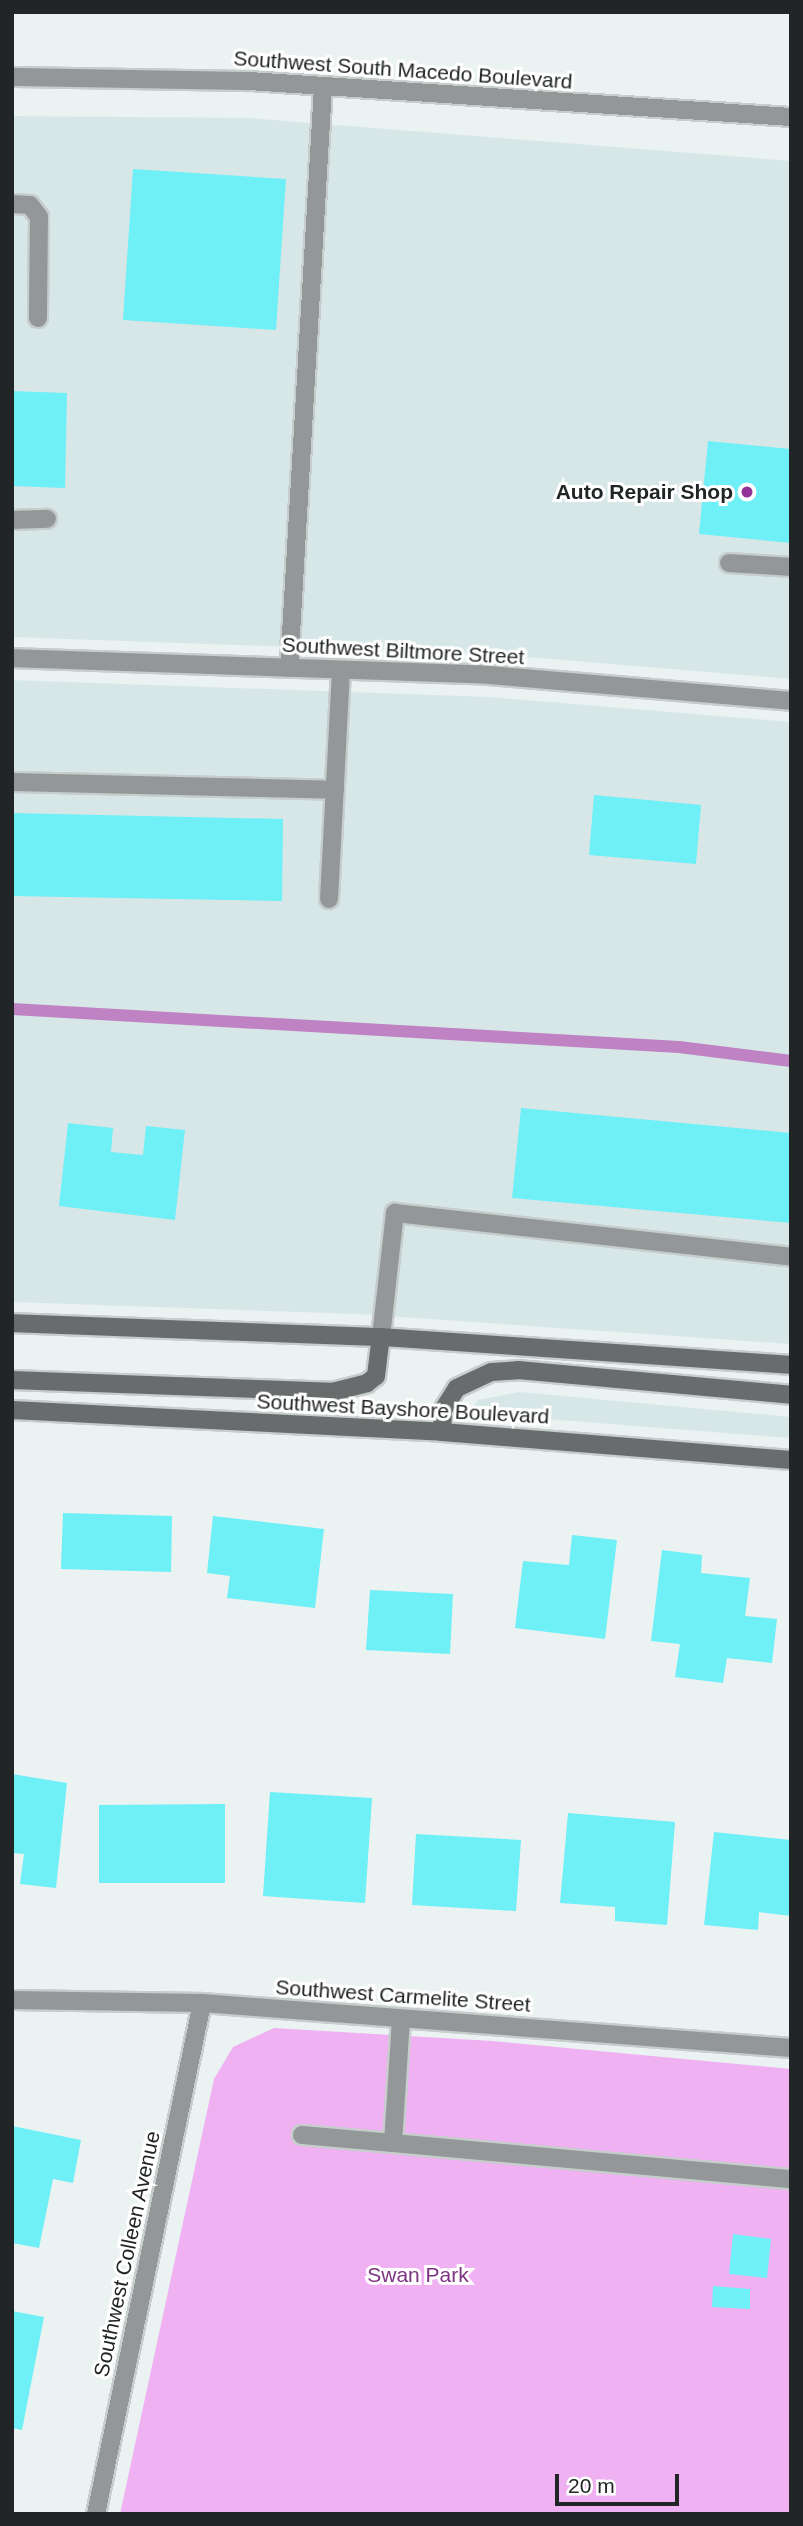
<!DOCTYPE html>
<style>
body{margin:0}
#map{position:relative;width:803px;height:2526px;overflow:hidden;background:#ebf2f2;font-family:Helvetica,sans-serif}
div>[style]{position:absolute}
.built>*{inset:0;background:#d7e7e8}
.green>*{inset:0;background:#efb1f2}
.stream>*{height:12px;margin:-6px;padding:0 6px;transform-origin:6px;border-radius:6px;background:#bf82c2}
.building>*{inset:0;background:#6feff6}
.roads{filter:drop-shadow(2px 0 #c7cdcd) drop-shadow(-2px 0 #c7cdcd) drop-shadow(0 2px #c7cdcd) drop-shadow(0 -2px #c7cdcd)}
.lane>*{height:18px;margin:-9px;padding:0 9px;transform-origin:9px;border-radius:9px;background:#949797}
.street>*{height:18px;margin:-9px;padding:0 9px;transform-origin:9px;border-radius:9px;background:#949797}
.secondary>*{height:18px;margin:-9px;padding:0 9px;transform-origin:9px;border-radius:9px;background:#686c6c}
.dots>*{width:19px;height:19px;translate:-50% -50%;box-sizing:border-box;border:4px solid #fff;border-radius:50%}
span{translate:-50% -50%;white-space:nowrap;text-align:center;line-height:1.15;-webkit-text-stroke:6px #fff;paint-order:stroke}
.street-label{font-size:21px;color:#222525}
.poi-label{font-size:21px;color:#222525;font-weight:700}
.right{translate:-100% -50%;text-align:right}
.park-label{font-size:21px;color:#7d3382}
.frame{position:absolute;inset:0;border:14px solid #222525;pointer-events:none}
.scale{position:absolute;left:555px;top:2474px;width:124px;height:32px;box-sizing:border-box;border:4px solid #222525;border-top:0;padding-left:9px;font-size:21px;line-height:24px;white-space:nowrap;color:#222525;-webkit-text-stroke:5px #fff;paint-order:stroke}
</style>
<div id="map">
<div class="built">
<div style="clip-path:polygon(12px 116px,249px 118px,791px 161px,791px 679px,489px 654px,12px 637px)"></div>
<div style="clip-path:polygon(12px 680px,489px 697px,791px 722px,791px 1344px,358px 1314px,12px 1302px)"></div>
<div style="clip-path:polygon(519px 1392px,791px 1417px,791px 1438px,468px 1413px,478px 1400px)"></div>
</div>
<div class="green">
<div style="clip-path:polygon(274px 2028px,492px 2041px,791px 2069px,791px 2514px,120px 2514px,214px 2079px,233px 2047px)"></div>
</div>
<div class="stream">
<div style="left:12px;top:1009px;width:668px;rotate:3.26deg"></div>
<div style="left:679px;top:1047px;width:113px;rotate:7.1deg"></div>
</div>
<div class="building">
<div style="clip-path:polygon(133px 169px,286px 179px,276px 330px,123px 320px)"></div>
<div style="clip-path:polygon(12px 391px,67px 393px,65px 488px,12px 486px)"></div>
<div style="clip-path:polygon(708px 441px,791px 449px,791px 543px,699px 534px)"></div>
<div style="clip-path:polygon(594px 795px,701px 805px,696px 864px,589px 855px)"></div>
<div style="clip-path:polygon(12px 813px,283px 819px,282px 901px,12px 896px)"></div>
<div style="clip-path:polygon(521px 1108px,791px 1133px,791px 1223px,512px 1198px)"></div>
<div style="clip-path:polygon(68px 1123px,113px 1128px,111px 1152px,143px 1155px,146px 1126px,185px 1130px,175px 1220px,59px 1206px)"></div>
<div style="clip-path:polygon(63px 1513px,172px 1516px,171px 1572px,61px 1569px)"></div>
<div style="clip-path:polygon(213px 1516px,324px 1529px,315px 1608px,227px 1598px,230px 1576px,207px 1573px)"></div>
<div style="clip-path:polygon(572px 1535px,617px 1540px,605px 1639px,515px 1628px,523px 1561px,569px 1565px)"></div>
<div style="clip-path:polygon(662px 1550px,702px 1555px,701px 1573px,750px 1578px,745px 1616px,777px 1619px,772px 1663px,727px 1658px,723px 1683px,675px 1677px,680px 1644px,651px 1641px)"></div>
<div style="clip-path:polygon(370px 1590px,453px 1594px,450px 1654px,366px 1650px)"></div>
<div style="clip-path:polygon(12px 1774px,67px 1783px,56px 1888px,20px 1884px,24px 1854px,12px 1853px)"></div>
<div style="clip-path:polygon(270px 1792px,372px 1798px,365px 1903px,263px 1896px)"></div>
<div style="clip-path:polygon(225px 1804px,225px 1883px,99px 1883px,99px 1805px)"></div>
<div style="clip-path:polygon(568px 1813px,675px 1822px,667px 1925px,615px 1921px,615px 1907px,560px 1903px)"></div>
<div style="clip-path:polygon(714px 1832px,791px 1840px,791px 1916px,759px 1912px,758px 1930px,704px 1925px)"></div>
<div style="clip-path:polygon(416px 1834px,521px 1840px,516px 1911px,412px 1905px)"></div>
<div style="clip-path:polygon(12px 2126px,81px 2140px,73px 2183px,53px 2179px,39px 2248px,12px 2243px)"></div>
<div style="clip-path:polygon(733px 2234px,771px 2239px,767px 2278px,729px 2274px)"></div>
<div style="clip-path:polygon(713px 2286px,750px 2289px,750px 2309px,712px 2307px)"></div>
<div style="clip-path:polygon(12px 2311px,44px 2317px,22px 2430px,12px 2428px)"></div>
</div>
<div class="roads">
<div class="lane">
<div style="left:12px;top:204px;width:18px;rotate:3deg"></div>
<div style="left:30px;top:205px;width:15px;rotate:53deg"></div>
<div style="left:39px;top:217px;width:101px;rotate:90.6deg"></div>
<div style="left:12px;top:520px;width:35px;rotate:-2deg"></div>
<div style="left:729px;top:563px;width:62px;rotate:3.7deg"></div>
<div style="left:289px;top:668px;width:582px;rotate:-86.65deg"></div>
<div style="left:12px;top:782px;width:323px;rotate:1.4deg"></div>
<div style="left:329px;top:899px;width:229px;rotate:-87deg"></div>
<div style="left:381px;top:1337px;width:125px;rotate:-83.6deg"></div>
<div style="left:395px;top:1213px;width:398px;rotate:6.3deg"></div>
<div style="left:401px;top:2019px;width:124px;rotate:93.7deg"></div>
<div style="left:393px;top:2143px;width:400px;rotate:5.2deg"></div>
<div style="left:302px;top:2135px;width:91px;rotate:5deg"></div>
</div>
<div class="street">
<div style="left:12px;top:77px;width:237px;rotate:1deg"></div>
<div style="left:249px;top:81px;width:543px;rotate:3.8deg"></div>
<div style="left:12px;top:658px;width:477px;rotate:2deg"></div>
<div style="left:489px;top:675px;width:303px;rotate:4.9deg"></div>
<div style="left:12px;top:2000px;width:190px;rotate:0.9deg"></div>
<div style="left:202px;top:2003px;width:591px;rotate:4.37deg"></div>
<div style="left:96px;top:2514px;width:522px;rotate:-78.28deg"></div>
</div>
<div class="secondary">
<div style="left:12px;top:1323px;width:369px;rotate:2.2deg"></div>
<div style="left:381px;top:1337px;width:411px;rotate:3.9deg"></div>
<div style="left:12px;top:1380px;width:320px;rotate:2.1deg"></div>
<div style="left:332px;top:1392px;width:36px;rotate:-14deg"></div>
<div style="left:367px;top:1383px;width:11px;rotate:-38deg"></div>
<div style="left:376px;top:1376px;width:39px;rotate:-83deg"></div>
<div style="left:12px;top:1410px;width:431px;rotate:2.9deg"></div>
<div style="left:442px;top:1432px;width:350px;rotate:4.6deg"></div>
<div style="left:442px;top:1432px;width:22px;rotate:-87deg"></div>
<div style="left:443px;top:1410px;width:26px;rotate:-58deg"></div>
<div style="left:457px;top:1388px;width:38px;rotate:-25deg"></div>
<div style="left:492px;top:1372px;width:26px;rotate:-4deg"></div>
<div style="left:518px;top:1370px;width:274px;rotate:5.2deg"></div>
</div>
</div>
<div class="dots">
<div style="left:747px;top:492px;background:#923198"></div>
</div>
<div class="street-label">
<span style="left:403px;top:70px;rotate:4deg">Southwest South Macedo Boulevard</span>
<span style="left:403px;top:651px;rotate:3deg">Southwest Biltmore Street</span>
<span style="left:403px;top:1409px;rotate:3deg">Southwest Bayshore Boulevard</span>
<span style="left:403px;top:1996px;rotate:4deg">Southwest Carmelite Street</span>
<span style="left:127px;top:2254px;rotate:-78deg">Southwest Colleen Avenue</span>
</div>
<div class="poi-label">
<span class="right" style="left:733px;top:492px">Auto Repair Shop</span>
</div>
<div class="park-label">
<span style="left:418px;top:2275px">Swan Park</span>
</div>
<div class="frame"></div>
<div class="scale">20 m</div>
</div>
